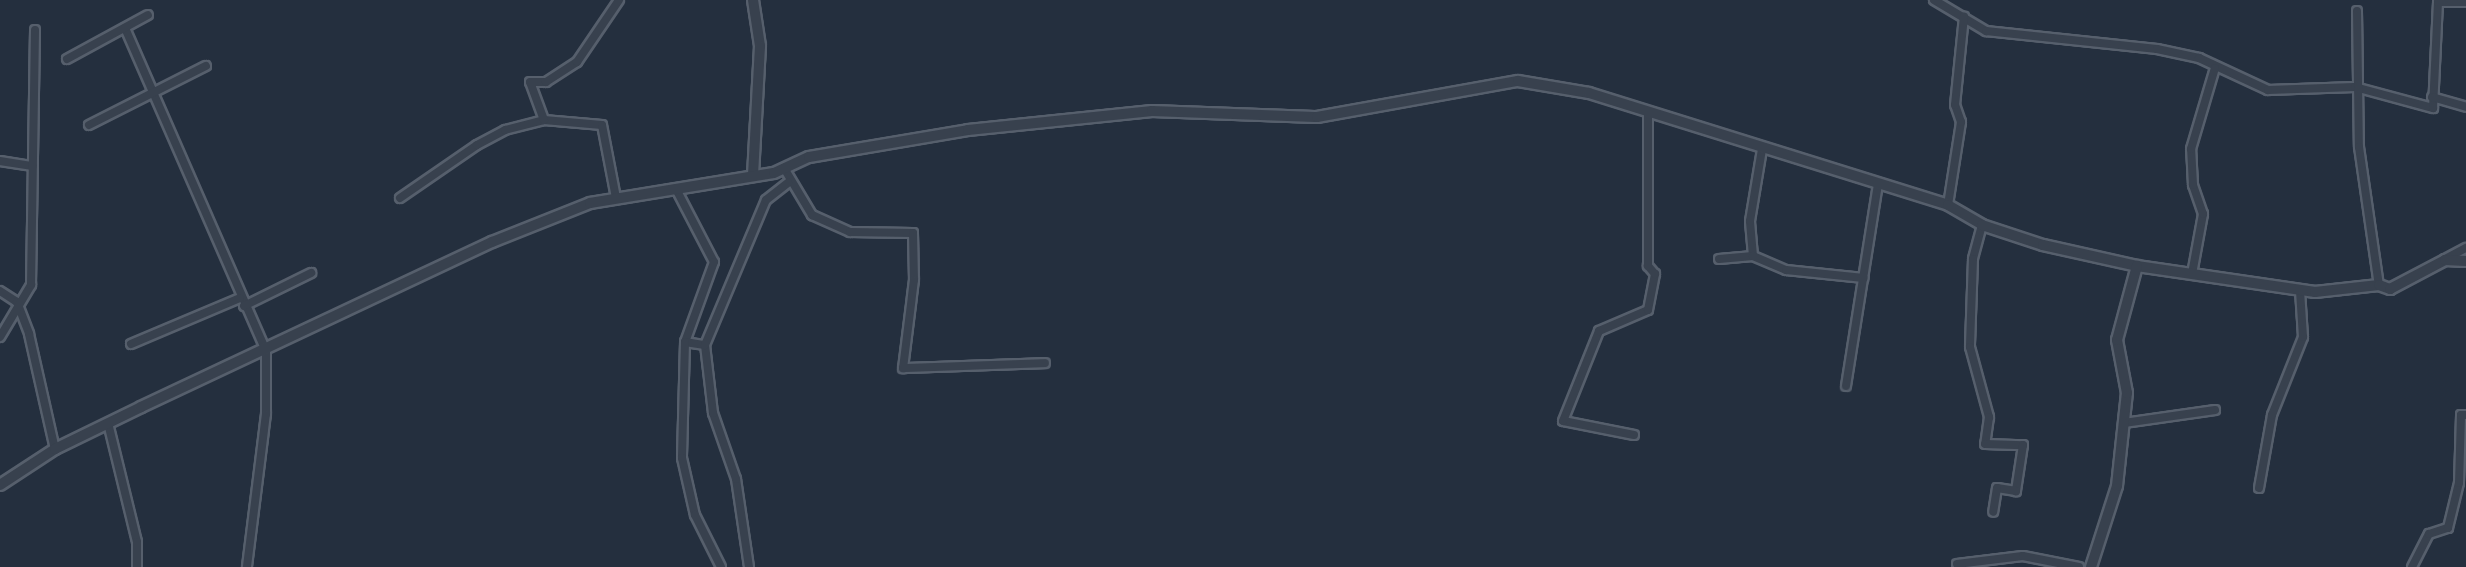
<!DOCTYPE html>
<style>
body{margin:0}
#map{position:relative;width:2466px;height:567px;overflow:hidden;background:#242f3e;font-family:Karla,sans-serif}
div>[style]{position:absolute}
.roads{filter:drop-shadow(2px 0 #565f6c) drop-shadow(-2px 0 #565f6c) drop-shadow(0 2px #565f6c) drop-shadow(0 -2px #565f6c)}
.minor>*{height:8px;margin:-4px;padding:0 4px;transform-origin:4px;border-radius:4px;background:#38414e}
.tertiary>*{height:10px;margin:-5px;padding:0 5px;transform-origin:5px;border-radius:5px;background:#38414e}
span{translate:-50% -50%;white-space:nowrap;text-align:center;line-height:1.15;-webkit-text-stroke:4.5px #1d2633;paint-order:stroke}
</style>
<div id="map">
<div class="roads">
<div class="minor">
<div style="left:1934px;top:0;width:61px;rotate:30.8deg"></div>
<div style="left:1986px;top:31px;width:172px;rotate:6deg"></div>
<div style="left:2157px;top:49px;width:43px;rotate:12.1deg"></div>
<div style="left:2199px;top:58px;width:76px;rotate:24.9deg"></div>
<div style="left:2268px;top:90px;width:87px;rotate:-2deg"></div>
<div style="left:2355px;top:87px;width:81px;rotate:15.1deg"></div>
<div style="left:2433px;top:108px;width:106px;rotate:-87.3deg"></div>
<div style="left:2438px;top:2px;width:28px"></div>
<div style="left:2357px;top:11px;width:136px;rotate:89.2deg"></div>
<div style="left:2359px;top:147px;width:139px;rotate:81.8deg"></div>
<div style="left:125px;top:28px;width:352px;rotate:66.4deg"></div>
<div style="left:266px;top:351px;width:63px;rotate:90deg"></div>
<div style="left:266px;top:414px;width:154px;rotate:97.1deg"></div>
<div style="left:67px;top:59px;width:92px;rotate:-28.5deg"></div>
<div style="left:2432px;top:97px;width:35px;rotate:16deg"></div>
<div style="left:544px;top:120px;width:58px;rotate:4.9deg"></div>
<div style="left:602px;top:125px;width:74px;rotate:79.1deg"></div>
<div style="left:89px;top:125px;width:131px;rotate:-26.8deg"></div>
<div style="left:0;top:161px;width:33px;rotate:9deg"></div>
<div style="left:784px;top:168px;width:55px;rotate:59.2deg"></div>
<div style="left:812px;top:215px;width:42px;rotate:24.1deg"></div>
<div style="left:850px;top:232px;width:63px;rotate:0.9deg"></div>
<div style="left:913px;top:233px;width:47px;rotate:88.8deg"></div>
<div style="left:914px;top:280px;width:89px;rotate:97.1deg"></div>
<div style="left:903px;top:368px;width:142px;rotate:-2deg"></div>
<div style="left:676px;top:189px;width:82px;rotate:62.5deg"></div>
<div style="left:714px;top:262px;width:85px;rotate:109.9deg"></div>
<div style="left:685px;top:342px;width:20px;rotate:9deg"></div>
<div style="left:400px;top:198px;width:93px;rotate:-34.5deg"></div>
<div style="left:477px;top:145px;width:32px;rotate:-28deg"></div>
<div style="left:505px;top:130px;width:40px;rotate:-14.4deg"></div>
<div style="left:544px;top:120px;width:40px;rotate:-110.2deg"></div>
<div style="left:530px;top:82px;width:16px"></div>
<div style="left:546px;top:82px;width:37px;rotate:-33deg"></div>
<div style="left:577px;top:62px;width:75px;rotate:-55.9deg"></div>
<div style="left:1948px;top:205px;width:84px;rotate:-81.1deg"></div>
<div style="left:1961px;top:122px;width:18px;rotate:-109deg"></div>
<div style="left:1955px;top:105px;width:89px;rotate:-84.2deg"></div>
<div style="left:1982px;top:225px;width:35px;rotate:105deg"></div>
<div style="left:1973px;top:259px;width:88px;rotate:92deg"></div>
<div style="left:1970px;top:347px;width:73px;rotate:74.8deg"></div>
<div style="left:1989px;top:417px;width:27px;rotate:98deg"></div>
<div style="left:1985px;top:444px;width:38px;rotate:2deg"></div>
<div style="left:2023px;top:445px;width:47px;rotate:98.7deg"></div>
<div style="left:2016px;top:491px;width:19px;rotate:-171deg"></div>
<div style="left:1997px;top:488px;width:24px;rotate:99deg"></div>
<div style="left:1753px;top:256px;width:35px;rotate:-95deg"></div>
<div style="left:1750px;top:221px;width:73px;rotate:-80.5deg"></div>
<div style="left:1719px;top:259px;width:34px;rotate:-5deg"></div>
<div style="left:1753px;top:256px;width:36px;rotate:23deg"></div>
<div style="left:1786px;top:270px;width:78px;rotate:5.9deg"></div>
<div style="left:2445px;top:259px;width:24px;rotate:-28deg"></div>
<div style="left:2192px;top:274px;width:61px;rotate:-79.6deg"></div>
<div style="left:2203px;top:214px;width:31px;rotate:-109deg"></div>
<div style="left:2193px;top:185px;width:36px;rotate:-93deg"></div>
<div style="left:2191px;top:149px;width:84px;rotate:-73.5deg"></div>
<div style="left:0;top:291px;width:20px;rotate:33deg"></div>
<div style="left:17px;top:302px;width:34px;rotate:69deg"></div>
<div style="left:29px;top:334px;width:118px;rotate:77.3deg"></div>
<div style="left:244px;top:306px;width:75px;rotate:-26.2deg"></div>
<div style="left:0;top:337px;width:61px;rotate:-59.2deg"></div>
<div style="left:31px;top:285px;width:255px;rotate:-89.1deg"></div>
<div style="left:685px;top:342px;width:116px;rotate:91.5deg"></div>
<div style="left:682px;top:458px;width:58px;rotate:77.2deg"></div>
<div style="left:695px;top:515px;width:58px;rotate:63.4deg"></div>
<div style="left:131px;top:344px;width:118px;rotate:-22.9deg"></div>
<div style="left:1846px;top:386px;width:204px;rotate:-81deg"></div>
<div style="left:108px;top:423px;width:122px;rotate:76.3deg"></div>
<div style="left:137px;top:542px;width:25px;rotate:90deg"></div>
<div style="left:2124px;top:423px;width:92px;rotate:-8.1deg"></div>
<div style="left:1634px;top:435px;width:72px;rotate:-168.8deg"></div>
<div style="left:1563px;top:421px;width:97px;rotate:-68.2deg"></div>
<div style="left:1599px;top:331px;width:53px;rotate:-23.2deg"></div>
<div style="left:1648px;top:310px;width:37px;rotate:-79deg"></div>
<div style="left:1655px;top:274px;width:11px;rotate:-131deg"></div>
<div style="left:1648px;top:266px;width:154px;rotate:-90deg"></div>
<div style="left:2259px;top:488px;width:74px;rotate:-79.9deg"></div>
<div style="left:2272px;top:415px;width:84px;rotate:-68.3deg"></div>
<div style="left:2303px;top:337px;width:47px;rotate:-93.7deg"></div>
<div style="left:1957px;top:564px;width:66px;rotate:-6.9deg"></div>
<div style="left:2023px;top:556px;width:57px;rotate:11.1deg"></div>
<div style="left:749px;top:567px;width:89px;rotate:-98.4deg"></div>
<div style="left:736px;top:479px;width:70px;rotate:-109.2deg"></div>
<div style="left:713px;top:413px;width:68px;rotate:-96.7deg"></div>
<div style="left:705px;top:345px;width:157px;rotate:-67.2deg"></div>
<div style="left:766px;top:200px;width:28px;rotate:-38deg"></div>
<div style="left:2412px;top:567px;width:37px;rotate:-63deg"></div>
<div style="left:2429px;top:534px;width:20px;rotate:-18deg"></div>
<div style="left:2448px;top:528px;width:46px;rotate:-76.3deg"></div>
<div style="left:2459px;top:483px;width:68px;rotate:-88.3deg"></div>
<div style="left:2461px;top:415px;width:5px"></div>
</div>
<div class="tertiary">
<div style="left:753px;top:0;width:47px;rotate:81.3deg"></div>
<div style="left:760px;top:46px;width:129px;rotate:93.1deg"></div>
<div style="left:0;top:485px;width:66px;rotate:-33.2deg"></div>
<div style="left:55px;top:449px;width:96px;rotate:-26deg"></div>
<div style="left:141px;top:407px;width:388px;rotate:-25.2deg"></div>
<div style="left:492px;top:242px;width:105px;rotate:-21.7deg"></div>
<div style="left:590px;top:203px;width:186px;rotate:-9.3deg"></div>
<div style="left:774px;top:173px;width:38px;rotate:-25deg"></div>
<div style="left:809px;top:157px;width:161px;rotate:-9.6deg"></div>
<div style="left:968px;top:130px;width:185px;rotate:-5.9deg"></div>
<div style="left:1152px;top:111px;width:165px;rotate:2.1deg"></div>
<div style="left:1317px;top:117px;width:204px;rotate:-10.2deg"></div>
<div style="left:1518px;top:81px;width:72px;rotate:9.6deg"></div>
<div style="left:1589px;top:93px;width:376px;rotate:17.3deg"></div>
<div style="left:1948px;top:205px;width:39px;rotate:30deg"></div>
<div style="left:1982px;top:225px;width:64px;rotate:18.2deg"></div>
<div style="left:2043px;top:245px;width:96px;rotate:12.6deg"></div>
<div style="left:2137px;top:266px;width:180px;rotate:8.3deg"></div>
<div style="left:2315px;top:292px;width:64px;rotate:-6.2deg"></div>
<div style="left:2379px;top:285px;width:12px;rotate:20deg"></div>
<div style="left:2390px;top:289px;width:62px;rotate:-27.8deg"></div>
<div style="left:2445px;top:260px;width:21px;rotate:3deg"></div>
<div style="left:2091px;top:567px;width:85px;rotate:-72.2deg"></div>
<div style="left:2117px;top:486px;width:94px;rotate:-83.9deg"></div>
<div style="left:2127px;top:393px;width:54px;rotate:-100.7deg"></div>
<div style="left:2117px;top:340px;width:77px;rotate:-74.9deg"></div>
</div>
</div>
</div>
